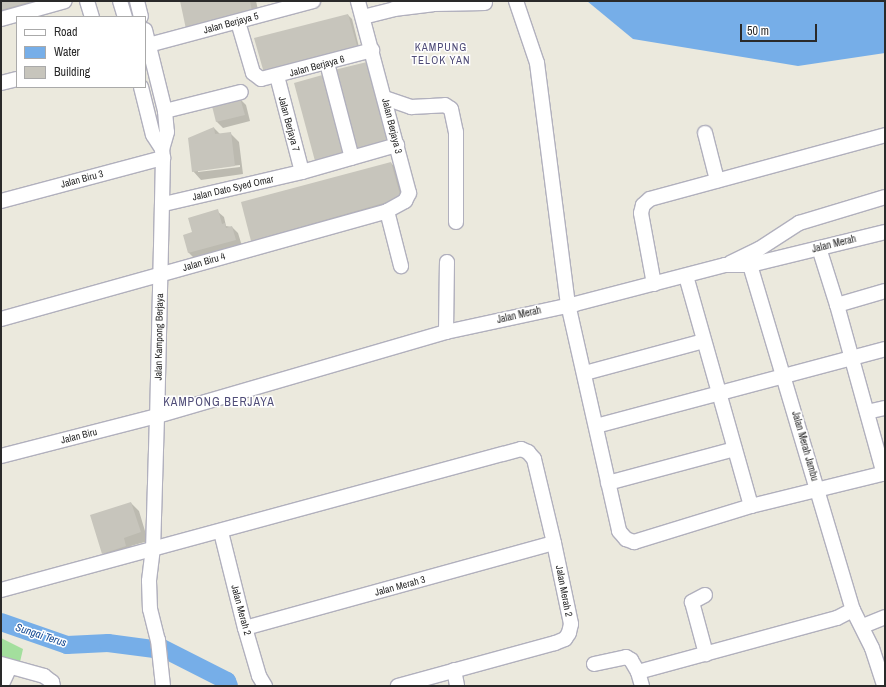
<!DOCTYPE html>
<style>
body{margin:0}
#map{position:relative;width:886px;height:687px;overflow:hidden;background:#ebe9dd;font-family:"Archivo Narrow",sans-serif}
div>[style]{position:absolute}
.green>*{inset:0;background:#a3df9d}
.water>*{inset:0;background:#76aee8}
.shadow>*{inset:0;background:#0003}
.river>*{height:18px;margin:-9px;padding:0 9px;transform-origin:9px;border-radius:9px;background:#76aee8}
.building>*{inset:0;background:#c7c5bc}
.roads{filter:drop-shadow(1px 0 #b1b0bd) drop-shadow(-1px 0 #b1b0bd) drop-shadow(0 1px #b1b0bd) drop-shadow(0 -1px #b1b0bd)}
.minor>*{height:14px;margin:-7px;padding:0 7px;transform-origin:7px;border-radius:7px;background:#fff}
span{translate:-50% -50%;white-space:nowrap;text-align:center;line-height:1.15;-webkit-text-stroke:3px #fff;paint-order:stroke}
.street-label{font-size:10px;color:#2a2a2a}
.neighbourhood-label{font-size:11px;color:#504d78;letter-spacing:1px}
.water-label{font-size:11px;color:#154a93;font-style:italic}
.quarter-label{font-size:12px;color:#504d78;letter-spacing:1px}
.frame{position:absolute;inset:0;border:2px solid #2a2a2a;pointer-events:none}
.legend{position:absolute;left:16px;top:16px;width:130px;height:72px;box-sizing:border-box;background:#fff;border:1px solid #aaa;margin:0;padding:5px 7px;list-style:none;font-size:12px;color:#2a2a2a}
.legend li{display:flex;align-items:center;gap:8px;height:20px}
.legend b{width:20px;border:1px solid #aaa}
.scale{position:absolute;left:740px;top:24px;width:77px;height:18px;box-sizing:border-box;border:2px solid #2a2a2a;border-top:0;padding-left:5px;font-size:12px;line-height:14px;white-space:nowrap;color:#2a2a2a;-webkit-text-stroke:3px #fff;paint-order:stroke}
</style>
<div id="map">
<div class="green">
<div style="clip-path:polygon(1px 638px,23px 649px,20px 662px,1px 656px)"></div>
</div>
<div class="water">
<div style="clip-path:polygon(587px 1px,885px 1px,885px 53px,798px 66px,633px 39px)"></div>
</div>
<div class="shadow">
<div style="clip-path:polygon(1px 1px,71px 1px,1px 20px)"></div>
<div style="clip-path:polygon(181px 1px,256px 1px,260px 19px)"></div>
<div style="clip-path:polygon(348px 15px,352px 19px,359px 47px,269px 76px)"></div>
<div style="clip-path:polygon(240px 99px,246px 105px,250px 121px,223px 128px,217px 122px,213px 106px)"></div>
<div style="clip-path:polygon(evenodd,214px 128px,221px 135px,231px 134px,239px 142px,243px 174px,201px 180px,193px 171px,189px 139px,214px 128px,240px 165px,240px 167px,198px 172px,198px 170px,240px 165px)"></div>
<div style="clip-path:polygon(391px 163px,395px 167px,404px 202px,256px 244px,252px 241px)"></div>
<div style="clip-path:polygon(217px 211px,224px 217px,226px 226px,232px 227px,238px 233px,242px 246px,195px 259px,189px 253px,184px 236px,193px 233px)"></div>
<div style="clip-path:polygon(131px 503px,139px 511px,148px 541px,131px 546px,134px 554px,111px 561px,103px 553px)"></div>
</div>
<div class="river">
<div style="left:1px;top:622px;width:70px;rotate:19.2deg"></div>
<div style="left:67px;top:645px;width:41px;rotate:-2.8deg"></div>
<div style="left:108px;top:643px;width:45px;rotate:7.6deg"></div>
<div style="left:162px;top:648px;width:73px;rotate:26.9deg"></div>
<div style="left:227px;top:681px;width:5px;rotate:68deg"></div>
</div>
<div class="building">
<div style="clip-path:polygon(1px 1px,32px 1px,1px 10px)"></div>
<div style="clip-path:polygon(180px 1px,250px 1px,252px 11px,186px 29px)"></div>
<div style="clip-path:polygon(348px 14px,358px 49px,264px 73px,254px 38px)"></div>
<div style="clip-path:polygon(367px 62px,388px 142px,355px 151px,334px 70px)"></div>
<div style="clip-path:polygon(326px 74px,347px 152px,315px 161px,294px 83px)"></div>
<div style="clip-path:polygon(240px 98px,245px 115px,216px 122px,212px 106px)"></div>
<div style="clip-path:polygon(214px 127px,215px 134px,231px 132px,235px 166px,192px 172px,188px 138px)"></div>
<div style="clip-path:polygon(391px 162px,401px 198px,251px 241px,241px 202px)"></div>
<div style="clip-path:polygon(218px 209px,222px 224px,225px 223px,226px 228px,232px 226px,236px 240px,188px 253px,183px 235px,192px 232px,188px 218px)"></div>
<div style="clip-path:polygon(131px 502px,141px 532px,124px 538px,126px 546px,102px 554px,90px 515px)"></div>
</div>
<div class="roads">
<div class="minor">
<div style="left:87px;top:1px;width:17px;rotate:73deg"></div>
<div style="left:120px;top:1px;width:17px;rotate:73deg"></div>
<div style="left:137px;top:1px;width:16px;rotate:76deg"></div>
<div style="left:516px;top:1px;width:65px;rotate:71.3deg"></div>
<div style="left:537px;top:63px;width:243px;rotate:82.7deg"></div>
<div style="left:568px;top:304px;width:233px;rotate:77.3deg"></div>
<div style="left:619px;top:531px;width:11px;rotate:49deg"></div>
<div style="left:626px;top:539px;width:9px;rotate:21deg"></div>
<div style="left:634px;top:542px;width:122px;rotate:-17.1deg"></div>
<div style="left:751px;top:506px;width:138px;rotate:-13.8deg"></div>
<div style="left:363px;top:17px;width:32px;rotate:-14deg"></div>
<div style="left:394px;top:9px;width:39px;rotate:-7deg"></div>
<div style="left:433px;top:4px;width:52px;rotate:-1.1deg"></div>
<div style="left:1px;top:19px;width:66px;rotate:-15.7deg"></div>
<div style="left:238px;top:22px;width:53px;rotate:73.6deg"></div>
<div style="left:253px;top:73px;width:10px;rotate:37deg"></div>
<div style="left:261px;top:79px;width:115px;rotate:-14.6deg"></div>
<div style="left:145px;top:30px;width:83px;rotate:76.1deg"></div>
<div style="left:165px;top:111px;width:21px;rotate:85deg"></div>
<div style="left:167px;top:132px;width:18px;rotate:106deg"></div>
<div style="left:145px;top:46px;width:174px;rotate:-15deg"></div>
<div style="left:327px;top:63px;width:98px;rotate:75.3deg"></div>
<div style="left:277px;top:76px;width:99px;rotate:75.4deg"></div>
<div style="left:1px;top:83px;width:16px;rotate:-14deg"></div>
<div style="left:141px;top:87px;width:49px;rotate:76deg"></div>
<div style="left:153px;top:135px;width:17px;rotate:57deg"></div>
<div style="left:162px;top:149px;width:9px;rotate:84deg"></div>
<div style="left:163px;top:158px;width:258px;rotate:91.3deg"></div>
<div style="left:157px;top:416px;width:132px;rotate:91.7deg"></div>
<div style="left:153px;top:548px;width:33px;rotate:97deg"></div>
<div style="left:149px;top:581px;width:28px;rotate:88deg"></div>
<div style="left:150px;top:609px;width:32px;rotate:76deg"></div>
<div style="left:158px;top:640px;width:46px;rotate:83.8deg"></div>
<div style="left:385px;top:98px;width:28px;rotate:19deg"></div>
<div style="left:411px;top:107px;width:34px;rotate:-3deg"></div>
<div style="left:445px;top:105px;width:7px;rotate:34deg"></div>
<div style="left:451px;top:109px;width:24px;rotate:78deg"></div>
<div style="left:456px;top:132px;width:90px;rotate:90deg"></div>
<div style="left:165px;top:111px;width:78px;rotate:-14deg"></div>
<div style="left:705px;top:133px;width:49px;rotate:75.7deg"></div>
<div style="left:1px;top:201px;width:168px;rotate:-14.9deg"></div>
<div style="left:164px;top:204px;width:142px;rotate:-13.1deg"></div>
<div style="left:302px;top:172px;width:99px;rotate:-15.9deg"></div>
<div style="left:387px;top:211px;width:57px;rotate:75.7deg"></div>
<div style="left:819px;top:248px;width:60px;rotate:72.5deg"></div>
<div style="left:837px;top:305px;width:50px;rotate:-16.3deg"></div>
<div style="left:730px;top:263px;width:32px;rotate:-26deg"></div>
<div style="left:759px;top:249px;width:48px;rotate:-33deg"></div>
<div style="left:799px;top:223px;width:90px;rotate:-16.8deg"></div>
<div style="left:750px;top:265px;width:360px;rotate:73.4deg"></div>
<div style="left:853px;top:610px;width:42px;rotate:63.4deg"></div>
<div style="left:872px;top:648px;width:40px;rotate:72deg"></div>
<div style="left:686px;top:276px;width:239px;rotate:74.2deg"></div>
<div style="left:654px;top:284px;width:72px;rotate:-100.4deg"></div>
<div style="left:641px;top:213px;width:8px;rotate:-76deg"></div>
<div style="left:643px;top:205px;width:9px;rotate:-41deg"></div>
<div style="left:650px;top:199px;width:244px;rotate:-15.2deg"></div>
<div style="left:837px;top:305px;width:175px;rotate:74.5deg"></div>
<div style="left:1px;top:319px;width:401px;rotate:-15.6deg"></div>
<div style="left:387px;top:211px;width:21px;rotate:-29deg"></div>
<div style="left:405px;top:201px;width:9px;rotate:-63deg"></div>
<div style="left:409px;top:193px;width:199px;rotate:-104.9deg"></div>
<div style="left:446px;top:332px;width:70px;rotate:-89.2deg"></div>
<div style="left:585px;top:373px;width:123px;rotate:-15.1deg"></div>
<div style="left:867px;top:412px;width:18px;rotate:-13deg"></div>
<div style="left:596px;top:426px;width:299px;rotate:-14.9deg"></div>
<div style="left:1px;top:456px;width:161px;rotate:-14.4deg"></div>
<div style="left:157px;top:416px;width:301px;rotate:-16.2deg"></div>
<div style="left:446px;top:332px;width:132px;rotate:-12.2deg"></div>
<div style="left:575px;top:304px;width:155px;rotate:-14.6deg"></div>
<div style="left:725px;top:265px;width:25px"></div>
<div style="left:750px;top:265px;width:139px;rotate:-13.7deg"></div>
<div style="left:608px;top:483px;width:131px;rotate:-15deg"></div>
<div style="left:221px;top:532px;width:99px;rotate:76deg"></div>
<div style="left:245px;top:628px;width:50px;rotate:73.7deg"></div>
<div style="left:259px;top:676px;width:12px;rotate:59deg"></div>
<div style="left:1px;top:590px;width:539px;rotate:-15.17deg"></div>
<div style="left:521px;top:449px;width:8px;rotate:23deg"></div>
<div style="left:528px;top:452px;width:9px;rotate:49deg"></div>
<div style="left:534px;top:459px;width:86px;rotate:76.6deg"></div>
<div style="left:554px;top:543px;width:83px;rotate:78.1deg"></div>
<div style="left:571px;top:624px;width:9px;rotate:103deg"></div>
<div style="left:569px;top:633px;width:7px;rotate:124deg"></div>
<div style="left:565px;top:639px;width:11px;rotate:158deg"></div>
<div style="left:555px;top:643px;width:163px;rotate:164.7deg"></div>
<div style="left:705px;top:595px;width:15px;rotate:152deg"></div>
<div style="left:692px;top:602px;width:54px;rotate:74.9deg"></div>
<div style="left:863px;top:626px;width:24px;rotate:-22deg"></div>
<div style="left:245px;top:628px;width:320px;rotate:-15.4deg"></div>
<div style="left:1px;top:664px;width:45px;rotate:15.6deg"></div>
<div style="left:44px;top:676px;width:10px;rotate:37deg"></div>
<div style="left:52px;top:682px;width:4px;rotate:76deg"></div>
<div style="left:594px;top:664px;width:33px;rotate:-12deg"></div>
<div style="left:626px;top:657px;width:6px;rotate:31deg"></div>
<div style="left:631px;top:660px;width:14px;rotate:60deg"></div>
<div style="left:638px;top:672px;width:15px;rotate:74deg"></div>
<div style="left:454px;top:670px;width:16px;rotate:79deg"></div>
<div style="left:638px;top:672px;width:206px;rotate:-15.2deg"></div>
<div style="left:837px;top:618px;width:18px;rotate:-27deg"></div>
<div style="left:1px;top:686px;width:21px;rotate:-65deg"></div>
</div>
</div>
<div class="street-label">
<span style="left:231px;top:23px;rotate:-15deg">Jalan Berjaya 5</span>
<span style="left:317px;top:66px;rotate:-15deg">Jalan Berjaya 6</span>
<span style="left:289px;top:124px;rotate:75deg">Jalan Berjaya 7</span>
<span style="left:392px;top:126px;rotate:76deg">Jalan Berjaya 3</span>
<span style="left:82px;top:179px;rotate:-15deg">Jalan Biru 3</span>
<span style="left:233px;top:188px;rotate:-13deg">Jalan Dato Syed Omar</span>
<span style="left:834px;top:244px;rotate:-14deg">Jalan Merah</span>
<span style="left:204px;top:262px;rotate:-16deg">Jalan Biru 4</span>
<span style="left:519px;top:315px;rotate:-13deg">Jalan Merah</span>
<span style="left:159px;top:337px;rotate:-89deg">Jalan Kampong Berjaya</span>
<span style="left:79px;top:436px;rotate:-14deg">Jalan Biru</span>
<span style="left:805px;top:446px;rotate:74deg">Jalan Merah Jambu</span>
<span style="left:400px;top:586px;rotate:-15deg">Jalan Merah 3</span>
<span style="left:564px;top:591px;rotate:79deg">Jalan Merah 2</span>
<span style="left:241px;top:610px;rotate:75deg">Jalan Merah 2</span>
</div>
<div class="neighbourhood-label">
<span style="left:441px;top:54px">KAMPUNG<br>TELOK YAN</span>
</div>
<div class="water-label">
<span style="left:41px;top:635px;rotate:18deg">Sungai Terus</span>
</div>
<div class="quarter-label">
<span style="left:219px;top:403px">KAMPONG BERJAYA</span>
</div>
<div class="frame"></div>
<ul class="legend">
<li><b style="height:5px;background:#fff"></b>Road</li>
<li><b style="height:11px;background:#76aee8"></b>Water</li>
<li><b style="height:11px;background:#c7c5bc"></b>Building</li>
</ul>
<div class="scale">50 m</div>
</div>
